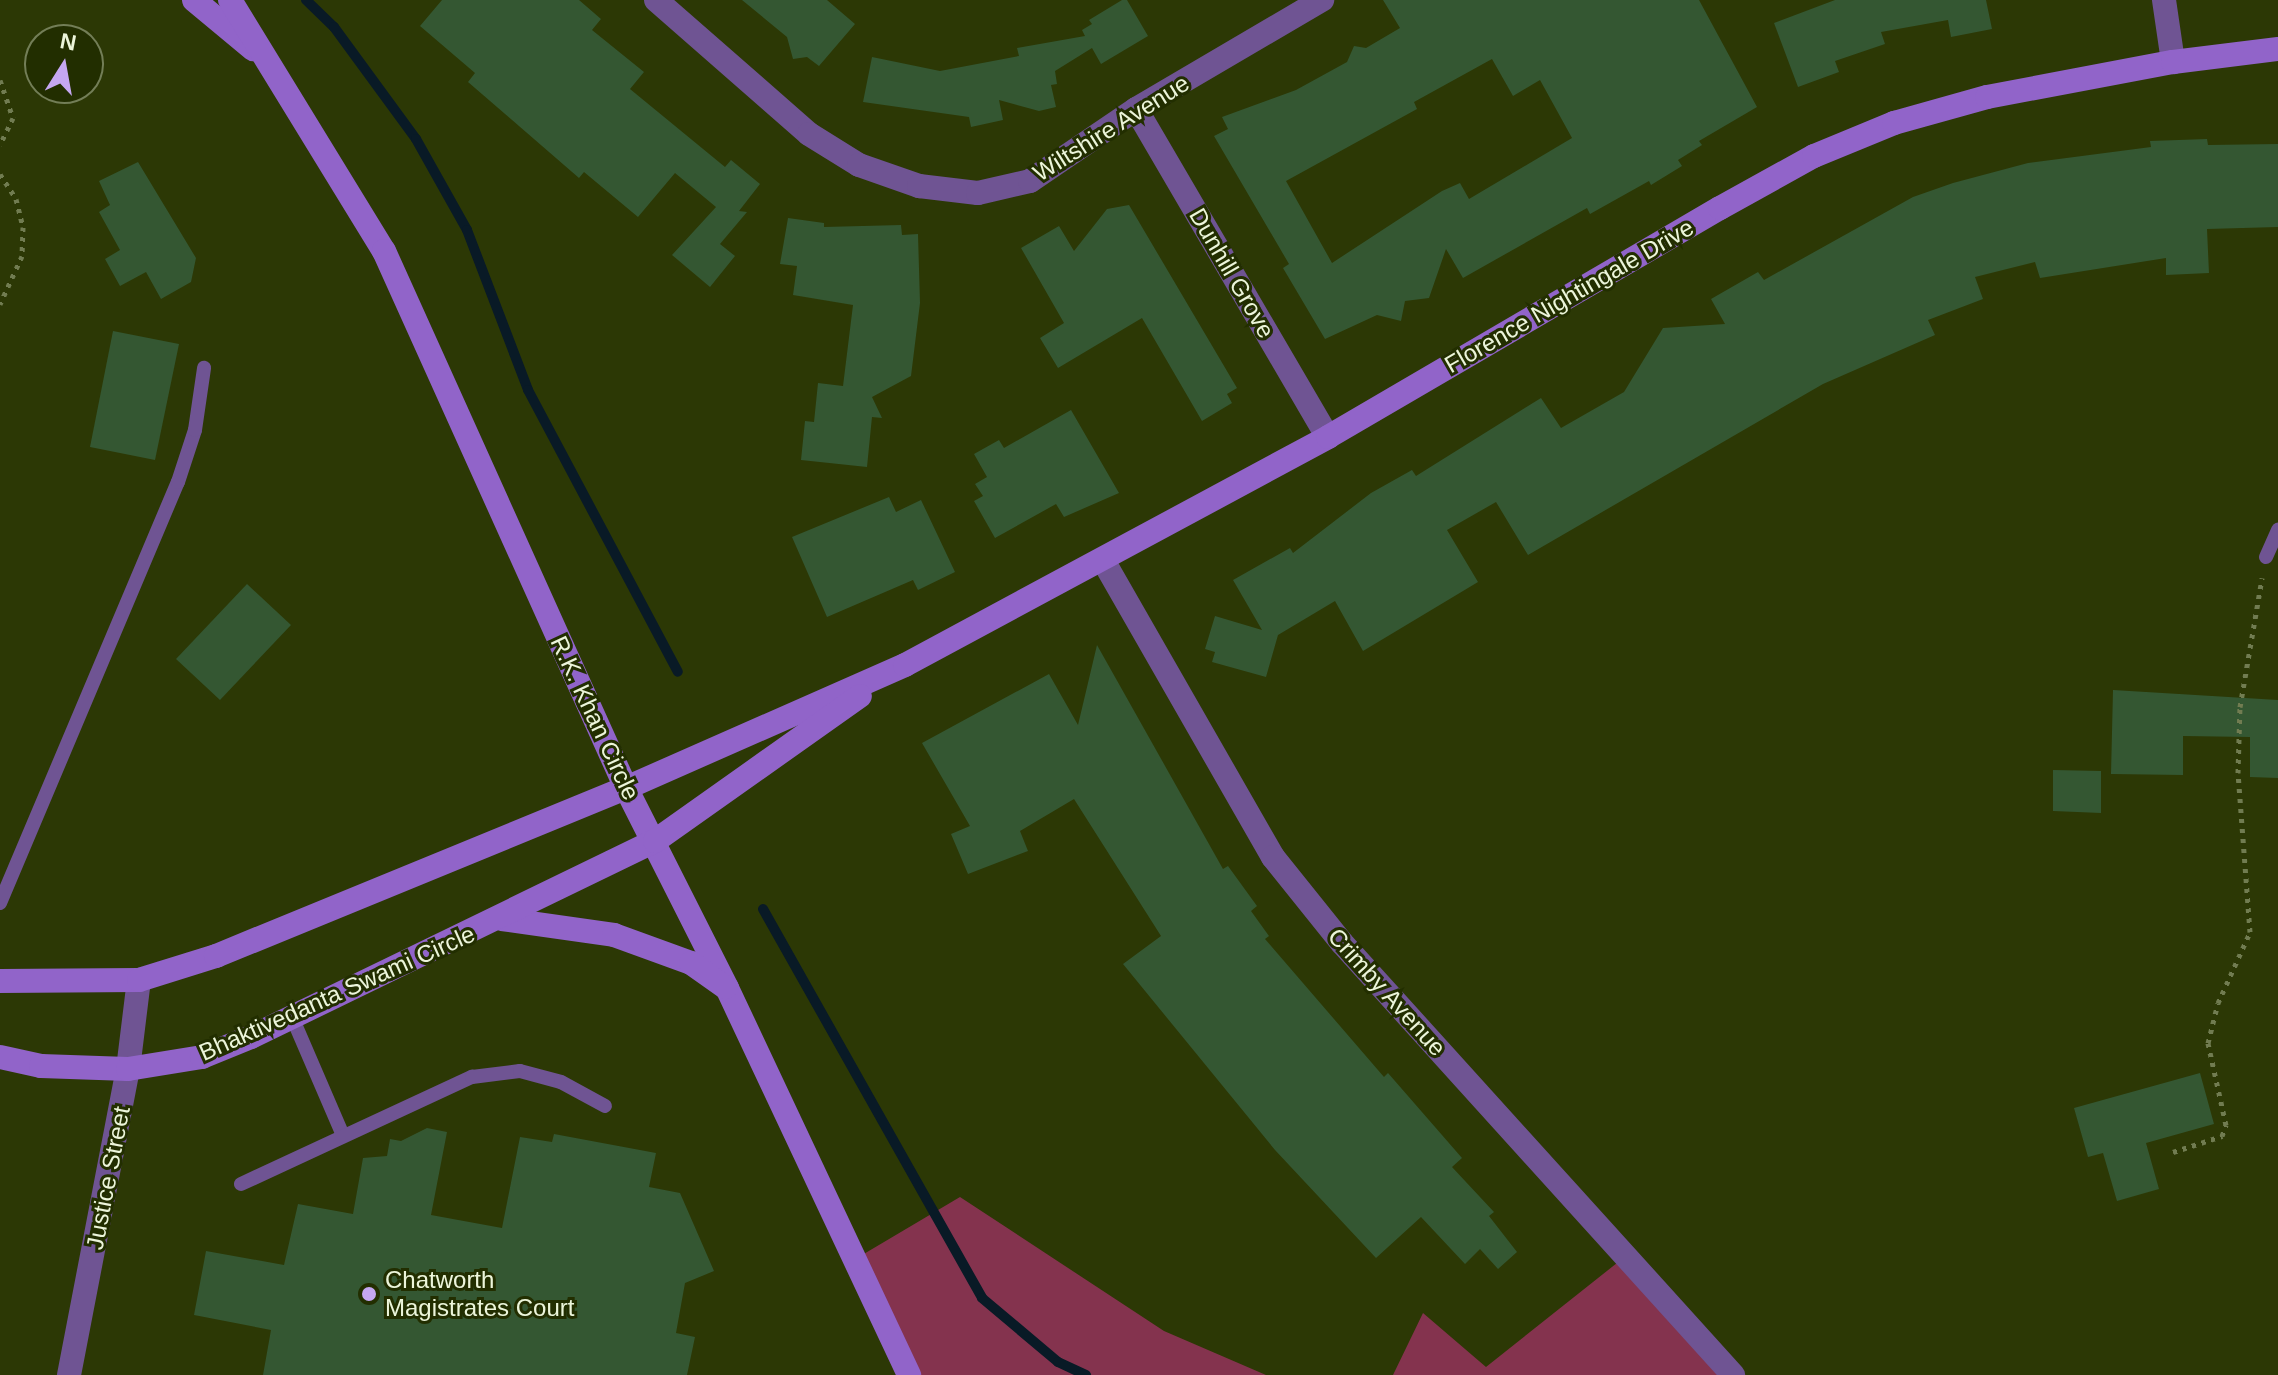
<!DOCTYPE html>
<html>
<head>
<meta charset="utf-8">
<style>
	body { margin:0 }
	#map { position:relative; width:2278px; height:1375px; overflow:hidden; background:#2c3805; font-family:Helvetica,sans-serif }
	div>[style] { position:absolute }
	.green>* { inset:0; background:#84334e }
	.stream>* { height:10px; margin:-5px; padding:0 5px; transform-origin:5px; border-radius:5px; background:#091a26 }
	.building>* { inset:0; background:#345732 }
	.path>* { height:5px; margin-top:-2.5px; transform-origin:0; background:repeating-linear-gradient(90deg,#717c51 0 4px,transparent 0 10px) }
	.lane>* { height:14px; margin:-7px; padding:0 7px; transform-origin:7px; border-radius:7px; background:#6f5493 }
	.street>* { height:24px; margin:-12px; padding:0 12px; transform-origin:12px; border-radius:12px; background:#6f5493 }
	.secondary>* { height:24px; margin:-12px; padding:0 12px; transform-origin:12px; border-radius:12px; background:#9164c9 }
	.dots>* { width:22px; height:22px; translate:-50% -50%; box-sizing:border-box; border:4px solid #222e00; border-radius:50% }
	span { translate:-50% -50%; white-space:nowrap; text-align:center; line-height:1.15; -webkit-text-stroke:6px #222e00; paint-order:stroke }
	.street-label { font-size:24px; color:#ecf5da }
	.poi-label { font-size:24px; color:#ecf5da }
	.left { translate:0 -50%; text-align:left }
	.north { position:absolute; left:24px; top:24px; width:80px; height:80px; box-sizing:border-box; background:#222e00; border:2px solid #737e57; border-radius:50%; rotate:11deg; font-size:22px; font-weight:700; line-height:32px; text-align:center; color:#ecf5da }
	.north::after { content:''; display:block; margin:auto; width:28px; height:36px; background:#c5a7f1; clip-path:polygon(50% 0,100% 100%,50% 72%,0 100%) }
</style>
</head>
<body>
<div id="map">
	<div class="green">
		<i style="clip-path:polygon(960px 1197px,1164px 1331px,1266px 1375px,913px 1375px,857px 1258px)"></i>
		<i style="clip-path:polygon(1622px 1259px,1727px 1375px,1393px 1375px,1423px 1313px,1486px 1367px)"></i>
	</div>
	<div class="stream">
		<i style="left:306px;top:0;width:39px;rotate:44deg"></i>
		<i style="left:334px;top:27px;width:139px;rotate:53.8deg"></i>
		<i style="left:416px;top:139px;width:104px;rotate:60.7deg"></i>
		<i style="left:467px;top:230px;width:171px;rotate:69.1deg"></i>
		<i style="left:528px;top:390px;width:319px;rotate:62deg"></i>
		<i style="left:763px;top:909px;width:446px;rotate:60.6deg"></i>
		<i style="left:982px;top:1298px;width:99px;rotate:40.1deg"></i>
		<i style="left:1058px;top:1362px;width:31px;rotate:25deg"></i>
	</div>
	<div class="building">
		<i style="clip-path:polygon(442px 0,579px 0,601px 19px,592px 30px,644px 72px,630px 89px,725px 167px,731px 160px,760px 184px,739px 211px,747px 212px,720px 244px,735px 256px,710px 287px,672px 255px,716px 207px,675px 173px,638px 217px,584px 172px,579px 178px,468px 82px,475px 73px,420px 26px)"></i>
		<i style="clip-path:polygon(742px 0,827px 0,855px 24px,819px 66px,807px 57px,793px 59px,787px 37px)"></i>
		<i style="clip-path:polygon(1122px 0,1127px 0,1148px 36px,1101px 64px,1092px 48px,1055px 71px,1057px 84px,1051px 85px,1056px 107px,1039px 111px,999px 100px,1003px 120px,971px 127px,969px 117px,863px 102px,872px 57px,940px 71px,1019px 56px,1017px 48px,1085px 36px,1082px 30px,1092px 24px,1089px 20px)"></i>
		<i style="clip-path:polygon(evenodd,1383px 0,1699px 0,1757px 107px,1699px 141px,1702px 145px,1678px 160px,1682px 166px,1651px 185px,1649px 181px,1590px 214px,1587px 208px,1463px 278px,1446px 249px,1429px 298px,1405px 301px,1401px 321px,1377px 315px,1325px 339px,1283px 268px,1289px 264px,1214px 136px,1228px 129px,1222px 117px,1296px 90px,1347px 62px,1354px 46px,1366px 48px,1400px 28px,1383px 0,1492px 59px,1513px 96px,1540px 80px,1572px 138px,1469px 199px,1460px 183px,1442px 191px,1332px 263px,1286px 181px,1417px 109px,1414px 102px,1492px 59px)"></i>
		<i style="clip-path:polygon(1835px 0,1986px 0,1992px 29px,1951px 37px,1948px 20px,1881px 32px,1885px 44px,1835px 61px,1839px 72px,1798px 87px,1774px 23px)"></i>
		<i style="clip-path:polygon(2207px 139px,2208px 145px,2278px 144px,2278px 227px,2207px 229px,2209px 273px,2166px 275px,2166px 258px,2040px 278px,2035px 262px,1975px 277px,1983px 299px,1928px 320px,1935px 335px,1823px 384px,1528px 555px,1496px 502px,1447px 530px,1478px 582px,1363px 651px,1335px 601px,1278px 635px,1266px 677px,1212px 662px,1215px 652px,1205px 649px,1215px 616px,1262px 630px,1233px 580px,1290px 548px,1293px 553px,1371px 493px,1412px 470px,1416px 476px,1541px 398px,1561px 428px,1624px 392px,1663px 328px,1725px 324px,1711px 299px,1758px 272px,1764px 280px,1913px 197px,1953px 183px,2028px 163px,2151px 147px,2150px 141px)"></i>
		<i style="clip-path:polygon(138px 162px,196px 258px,191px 282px,161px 299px,146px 272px,120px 286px,105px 259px,120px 250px,99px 212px,110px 205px,99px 181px)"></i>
		<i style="clip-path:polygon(1129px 205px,1237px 388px,1227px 394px,1232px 403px,1202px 421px,1142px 318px,1058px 368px,1040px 338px,1064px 323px,1021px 248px,1059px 226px,1074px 251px,1107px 209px)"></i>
		<i style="clip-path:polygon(788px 218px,824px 223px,824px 227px,901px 225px,902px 235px,918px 234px,920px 303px,911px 376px,872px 397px,882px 418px,872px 417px,867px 467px,801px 460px,805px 421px,814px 422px,818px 383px,843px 386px,853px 305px,793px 295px,797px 266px,780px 264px)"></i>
		<i style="clip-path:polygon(113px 331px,179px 344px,155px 460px,90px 447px)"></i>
		<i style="clip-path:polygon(1071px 410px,1119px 493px,1064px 517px,1056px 504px,995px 538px,974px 501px,983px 496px,975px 484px,987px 477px,974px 454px,999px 440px,1004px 448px)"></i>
		<i style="clip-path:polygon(889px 497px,896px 512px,921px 500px,955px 572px,918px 590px,913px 580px,827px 617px,792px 537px)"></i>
		<i style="clip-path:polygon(247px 584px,291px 625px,220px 700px,176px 659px)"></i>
		<i style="clip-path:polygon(1097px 645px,1223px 869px,1228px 866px,1257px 906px,1251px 911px,1269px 936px,1265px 939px,1384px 1077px,1388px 1073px,1462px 1158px,1452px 1167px,1494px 1212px,1489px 1216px,1517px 1252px,1498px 1269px,1480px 1249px,1465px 1264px,1421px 1217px,1376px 1258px,1275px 1150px,1123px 964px,1161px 936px,1074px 799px,1020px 831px,1028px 851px,968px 874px,951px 834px,970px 826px,922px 743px,1049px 674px,1078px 725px)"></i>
		<i style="clip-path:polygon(2113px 690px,2278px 700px,2278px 778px,2250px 777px,2250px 737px,2183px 736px,2183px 775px,2111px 774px)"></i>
		<i style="clip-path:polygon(2053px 770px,2101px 771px,2101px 813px,2053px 811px)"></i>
		<i style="clip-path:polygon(2200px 1073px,2214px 1124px,2146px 1143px,2159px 1189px,2117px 1201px,2103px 1153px,2088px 1157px,2074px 1108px)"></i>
		<i style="clip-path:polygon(427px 1128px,447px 1132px,431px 1215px,502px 1228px,520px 1137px,552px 1142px,554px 1134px,656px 1153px,649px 1187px,680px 1193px,714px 1271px,685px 1283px,676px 1333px,695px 1337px,687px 1375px,263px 1375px,271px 1330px,194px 1315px,206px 1251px,284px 1265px,298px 1204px,353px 1214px,363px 1158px,387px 1156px,390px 1139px,401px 1141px)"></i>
	</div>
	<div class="path">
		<i style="left:0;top:80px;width:40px;rotate:71.1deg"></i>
		<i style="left:13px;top:118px;width:30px;rotate:116deg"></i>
		<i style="left:0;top:174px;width:30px;rotate:57deg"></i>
		<i style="left:16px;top:199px;width:29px;rotate:76deg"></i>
		<i style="left:23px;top:227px;width:29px;rotate:92deg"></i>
		<i style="left:22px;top:256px;width:53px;rotate:114.6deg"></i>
		<i style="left:2173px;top:1152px;width:52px;rotate:-18.1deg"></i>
		<i style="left:2222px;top:1136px;width:12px;rotate:-70deg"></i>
		<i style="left:2226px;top:1125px;width:84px;rotate:-102.4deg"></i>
		<i style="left:2208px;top:1043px;width:41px;rotate:-76deg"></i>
		<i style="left:2218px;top:1003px;width:78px;rotate:-65.7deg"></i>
		<i style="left:2250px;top:932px;width:159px;rotate:-94.3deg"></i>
		<i style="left:2238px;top:773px;width:66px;rotate:-88.3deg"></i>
		<i style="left:2240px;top:707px;width:131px;rotate:-80.3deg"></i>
	</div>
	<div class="lane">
		<i style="left:2266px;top:557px;width:30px;rotate:-66deg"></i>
		<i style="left:0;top:903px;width:457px;rotate:-67.1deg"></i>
		<i style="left:178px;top:482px;width:55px;rotate:-71.9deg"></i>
		<i style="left:195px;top:430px;width:63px;rotate:-81.7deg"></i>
		<i style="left:292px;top:1017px;width:126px;rotate:66.7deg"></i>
		<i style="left:241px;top:1184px;width:255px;rotate:-24.9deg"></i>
		<i style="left:472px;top:1077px;width:48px;rotate:-7.1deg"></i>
		<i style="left:520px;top:1071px;width:42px;rotate:15deg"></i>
		<i style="left:561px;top:1082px;width:50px;rotate:28.6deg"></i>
	</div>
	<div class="street">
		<i style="left:656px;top:0;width:203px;rotate:41.2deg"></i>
		<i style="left:809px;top:134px;width:59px;rotate:31.8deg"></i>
		<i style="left:859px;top:165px;width:64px;rotate:19.3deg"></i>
		<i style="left:919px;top:186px;width:59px;rotate:6.8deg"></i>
		<i style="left:978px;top:193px;width:53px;rotate:-13deg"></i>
		<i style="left:1030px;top:181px;width:128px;rotate:-34.2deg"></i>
		<i style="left:1136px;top:109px;width:216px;rotate:-30.4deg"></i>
		<i style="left:2164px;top:0;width:63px;rotate:81.7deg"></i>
		<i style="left:1136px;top:109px;width:380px;rotate:59.7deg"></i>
		<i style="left:1104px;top:562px;width:340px;rotate:60.2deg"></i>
		<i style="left:1273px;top:857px;width:110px;rotate:51.3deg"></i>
		<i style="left:1342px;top:943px;width:583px;rotate:47.85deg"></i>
		<i style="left:69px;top:1375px;width:312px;rotate:-79.1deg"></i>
		<i style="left:128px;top:1069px;width:90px;rotate:-83deg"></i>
	</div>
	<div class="secondary">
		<i style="left:194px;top:0;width:77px;rotate:39.7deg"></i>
		<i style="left:230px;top:0;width:294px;rotate:58.5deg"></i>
		<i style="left:384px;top:251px;width:589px;rotate:65.74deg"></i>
		<i style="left:626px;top:788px;width:224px;rotate:63.2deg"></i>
		<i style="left:727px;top:988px;width:428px;rotate:64.8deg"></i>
		<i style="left:502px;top:919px;width:113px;rotate:8.1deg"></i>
		<i style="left:614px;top:935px;width:82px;rotate:20deg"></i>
		<i style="left:691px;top:963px;width:42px;rotate:35.2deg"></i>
		<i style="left:0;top:981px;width:139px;rotate:-0.4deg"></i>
		<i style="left:139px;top:980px;width:81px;rotate:-17.3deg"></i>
		<i style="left:216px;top:956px;width:443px;rotate:-22.3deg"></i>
		<i style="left:626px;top:788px;width:305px;rotate:-23.8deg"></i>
		<i style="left:905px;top:665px;width:481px;rotate:-28.3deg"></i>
		<i style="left:1328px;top:437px;width:454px;rotate:-30.3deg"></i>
		<i style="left:1720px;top:208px;width:107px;rotate:-29deg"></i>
		<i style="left:1814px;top:156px;width:87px;rotate:-22.4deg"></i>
		<i style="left:1894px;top:123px;width:97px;rotate:-15.6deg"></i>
		<i style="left:1987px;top:97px;width:189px;rotate:-10.7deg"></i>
		<i style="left:2173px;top:62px;width:106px;rotate:-7.1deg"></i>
		<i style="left:0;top:1057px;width:42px;rotate:12.4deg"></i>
		<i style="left:41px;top:1066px;width:87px;rotate:2deg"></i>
		<i style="left:128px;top:1069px;width:75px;rotate:-9.2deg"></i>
		<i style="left:202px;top:1057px;width:53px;rotate:-22.2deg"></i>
		<i style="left:251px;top:1037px;width:449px;rotate:-25.9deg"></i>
		<i style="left:655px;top:841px;width:251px;rotate:-35.3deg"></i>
	</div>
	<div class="dots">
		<i style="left:369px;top:1294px;background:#c5a7f1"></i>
	</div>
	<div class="street-label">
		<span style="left:1111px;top:128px;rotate:-32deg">Wiltshire Avenue</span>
		<span style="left:1232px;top:273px;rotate:60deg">Dunhill Grove</span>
		<span style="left:1569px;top:296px;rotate:-30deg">Florence Nightingale Drive</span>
		<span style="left:595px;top:718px;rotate:65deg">R.K. Khan Circle</span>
		<span style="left:1387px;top:992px;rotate:48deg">Crimby Avenue</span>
		<span style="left:337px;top:993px;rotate:-24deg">Bhaktivedanta Swami Circle</span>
		<span style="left:108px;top:1178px;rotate:-79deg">Justice Street</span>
	</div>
	<div class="poi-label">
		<span class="left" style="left:385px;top:1294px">Chatworth<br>Magistrates Court</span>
	</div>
	<div class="north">N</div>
</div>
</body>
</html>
